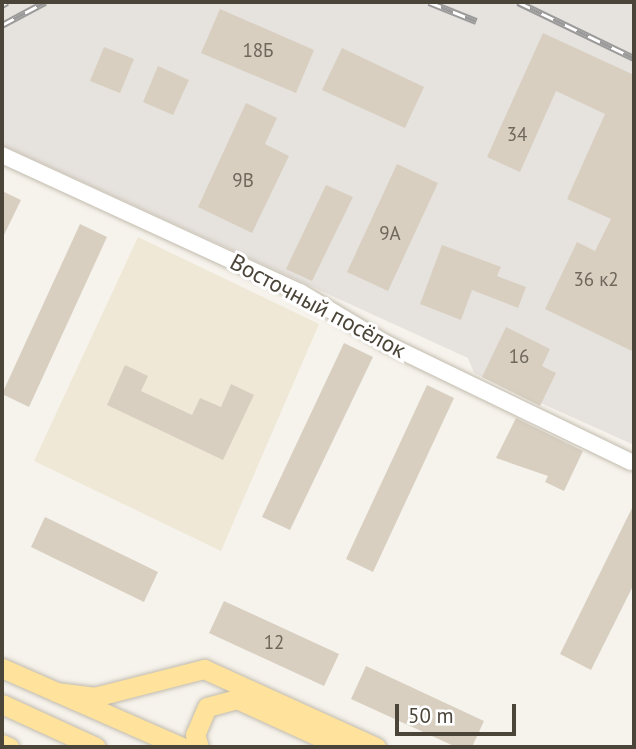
<!DOCTYPE html>
<html>
<head>
<meta charset="utf-8">
<style>
	body { margin:0 }
	#map { position:relative; width:636px; height:749px; overflow:hidden; background:#f6f3ec; font-family:"PT Sans",sans-serif }
	div>[style] { position:absolute }
	.industrial>* { inset:0; background:#e6e2dd }
	.education>* { inset:0; background:#efe8d6 }
	.building>* { inset:0; background:#d8cfc1 }
	.roads { filter:drop-shadow(0 0 2px #c2bbae) drop-shadow(0 0 2px #c2bbae) }
	.minor>* { height:16px; margin:-8px; padding:0 8px; transform-origin:8px; border-radius:8px; background:#fff }
	.major>* { height:19px; margin:-9.5px; padding:0 9.5px; transform-origin:9.5px; border-radius:9.5px; background:#ffe39c }
	.rail>* { height:7px; margin-top:-3.5px; transform-origin:0; background:repeating-linear-gradient(90deg,#fff 0 13px,#9a9a9a 0 26px); box-sizing:border-box; border-block:2px solid #9a9a9a }
	span { translate:-50% -50%; white-space:nowrap; text-align:center; line-height:1.15; -webkit-text-stroke:6px #fff; paint-order:stroke }
	.number-label { font-size:19px; color:#6e675b }
	.number-label span { -webkit-text-stroke-width:0 }
	.street-label { font-size:23px; color:#4b4439 }
	.frame { position:absolute; inset:0; border:4px solid #4b4439; pointer-events:none }
	.scale { position:absolute; left:395px; top:704px; width:121px; height:32px; box-sizing:border-box; border:4px solid #4b4439; border-top:0; padding-left:9px; font-size:21px; line-height:24px; white-space:nowrap; color:#4b4439; -webkit-text-stroke:5px #fff; paint-order:stroke }
</style>
</head>
<body>
<div id="map">
	<div class="industrial">
		<i style="clip-path:polygon(2px 2px,634px 2px,634px 445px,474px 373px,468px 358px,2px 145px)"></i>
	</div>
	<div class="education">
		<i style="clip-path:polygon(138px 237px,319px 324px,221px 551px,34px 461px)"></i>
	</div>
	<div class="building">
		<i style="clip-path:polygon(220px 9px,314px 50px,296px 93px,201px 53px)"></i>
		<i style="clip-path:polygon(543px 33px,634px 75px,634px 352px,545px 309px,577px 242px,595px 251px,611px 219px,567px 199px,605px 114px,556px 91px,520px 172px,487px 157px)"></i>
		<i style="clip-path:polygon(104px 47px,134px 59px,120px 93px,90px 81px)"></i>
		<i style="clip-path:polygon(342px 48px,424px 87px,405px 128px,322px 90px)"></i>
		<i style="clip-path:polygon(158px 66px,189px 80px,173px 115px,143px 102px)"></i>
		<i style="clip-path:polygon(246px 103px,277px 118px,265px 144px,289px 156px,252px 233px,198px 207px)"></i>
		<i style="clip-path:polygon(397px 164px,438px 183px,388px 291px,347px 272px)"></i>
		<i style="clip-path:polygon(326px 185px,353px 197px,312px 281px,286px 269px)"></i>
		<i style="clip-path:polygon(2px 191px,21px 200px,2px 239px)"></i>
		<i style="clip-path:polygon(80px 224px,107px 237px,29px 407px,2px 394px)"></i>
		<i style="clip-path:polygon(442px 245px,501px 267px,497px 276px,526px 287px,518px 308px,472px 290px,461px 320px,420px 304px)"></i>
		<i style="clip-path:polygon(506px 327px,550px 349px,542px 366px,556px 373px,540px 406px,482px 377px)"></i>
		<i style="clip-path:polygon(344px 343px,373px 357px,290px 530px,262px 517px)"></i>
		<i style="clip-path:polygon(125px 365px,148px 376px,141px 391px,192px 415px,200px 398px,221px 407px,231px 384px,254px 395px,223px 460px,107px 405px)"></i>
		<i style="clip-path:polygon(427px 385px,454px 398px,373px 572px,346px 559px)"></i>
		<i style="clip-path:polygon(516px 418px,583px 451px,564px 491px,545px 482px,548px 476px,496px 458px)"></i>
		<i style="clip-path:polygon(634px 504px,634px 584px,591px 670px,560px 654px)"></i>
		<i style="clip-path:polygon(45px 517px,158px 572px,144px 602px,31px 547px)"></i>
		<i style="clip-path:polygon(224px 601px,339px 654px,324px 686px,209px 633px)"></i>
		<i style="clip-path:polygon(366px 666px,484px 721px,472px 747px,456px 747px,351px 699px)"></i>
	</div>
	<div class="roads">
		<div class="minor">
			<i style="left:2px;top:155px;width:328px;rotate:24.7deg"></i>
			<i style="left:300px;top:292px;width:101px;rotate:30.9deg"></i>
			<i style="left:387px;top:344px;width:271px;rotate:25.8deg"></i>
		</div>
		<div class="major">
			<i style="left:2px;top:668px;width:197px;rotate:23.7deg"></i>
			<i style="left:56px;top:692px;width:38px;rotate:7deg"></i>
			<i style="left:94px;top:697px;width:114px;rotate:-14.3deg"></i>
			<i style="left:204px;top:669px;width:189px;rotate:24.4deg"></i>
			<i style="left:2px;top:704px;width:103px;rotate:24.6deg"></i>
			<i style="left:2px;top:744px;width:8px;rotate:23deg"></i>
			<i style="left:199px;top:747px;width:13px;rotate:-108deg"></i>
			<i style="left:195px;top:735px;width:30px;rotate:-67deg"></i>
			<i style="left:207px;top:707px;width:31px;rotate:-15deg"></i>
			<i style="left:237px;top:699px;width:115px;rotate:24.6deg"></i>
		</div>
	</div>
	<div class="rail">
		<i style="left:429px;top:2px;width:51px;rotate:22deg"></i>
		<i style="left:518px;top:2px;width:129px;rotate:25.8deg"></i>
		<i style="left:2px;top:5px;width:6px;rotate:-31deg"></i>
		<i style="left:2px;top:25px;width:49px;rotate:-28.1deg"></i>
	</div>
	<div class="number-label">
		<span style="left:258px;top:51px">18Б</span>
		<span style="left:517px;top:135px">34</span>
		<span style="left:243px;top:181px">9В</span>
		<span style="left:390px;top:234px">9А</span>
		<span style="left:596px;top:280px">36 к2</span>
		<span style="left:519px;top:357px">16</span>
		<span style="left:274px;top:643px">12</span>
	</div>
	<div class="street-label">
		<span style="left:318px;top:306px;rotate:28deg">Восточный посёлок</span>
	</div>
	<div class="frame"></div>
	<div class="scale">50 m</div>
</div>
</body>
</html>
